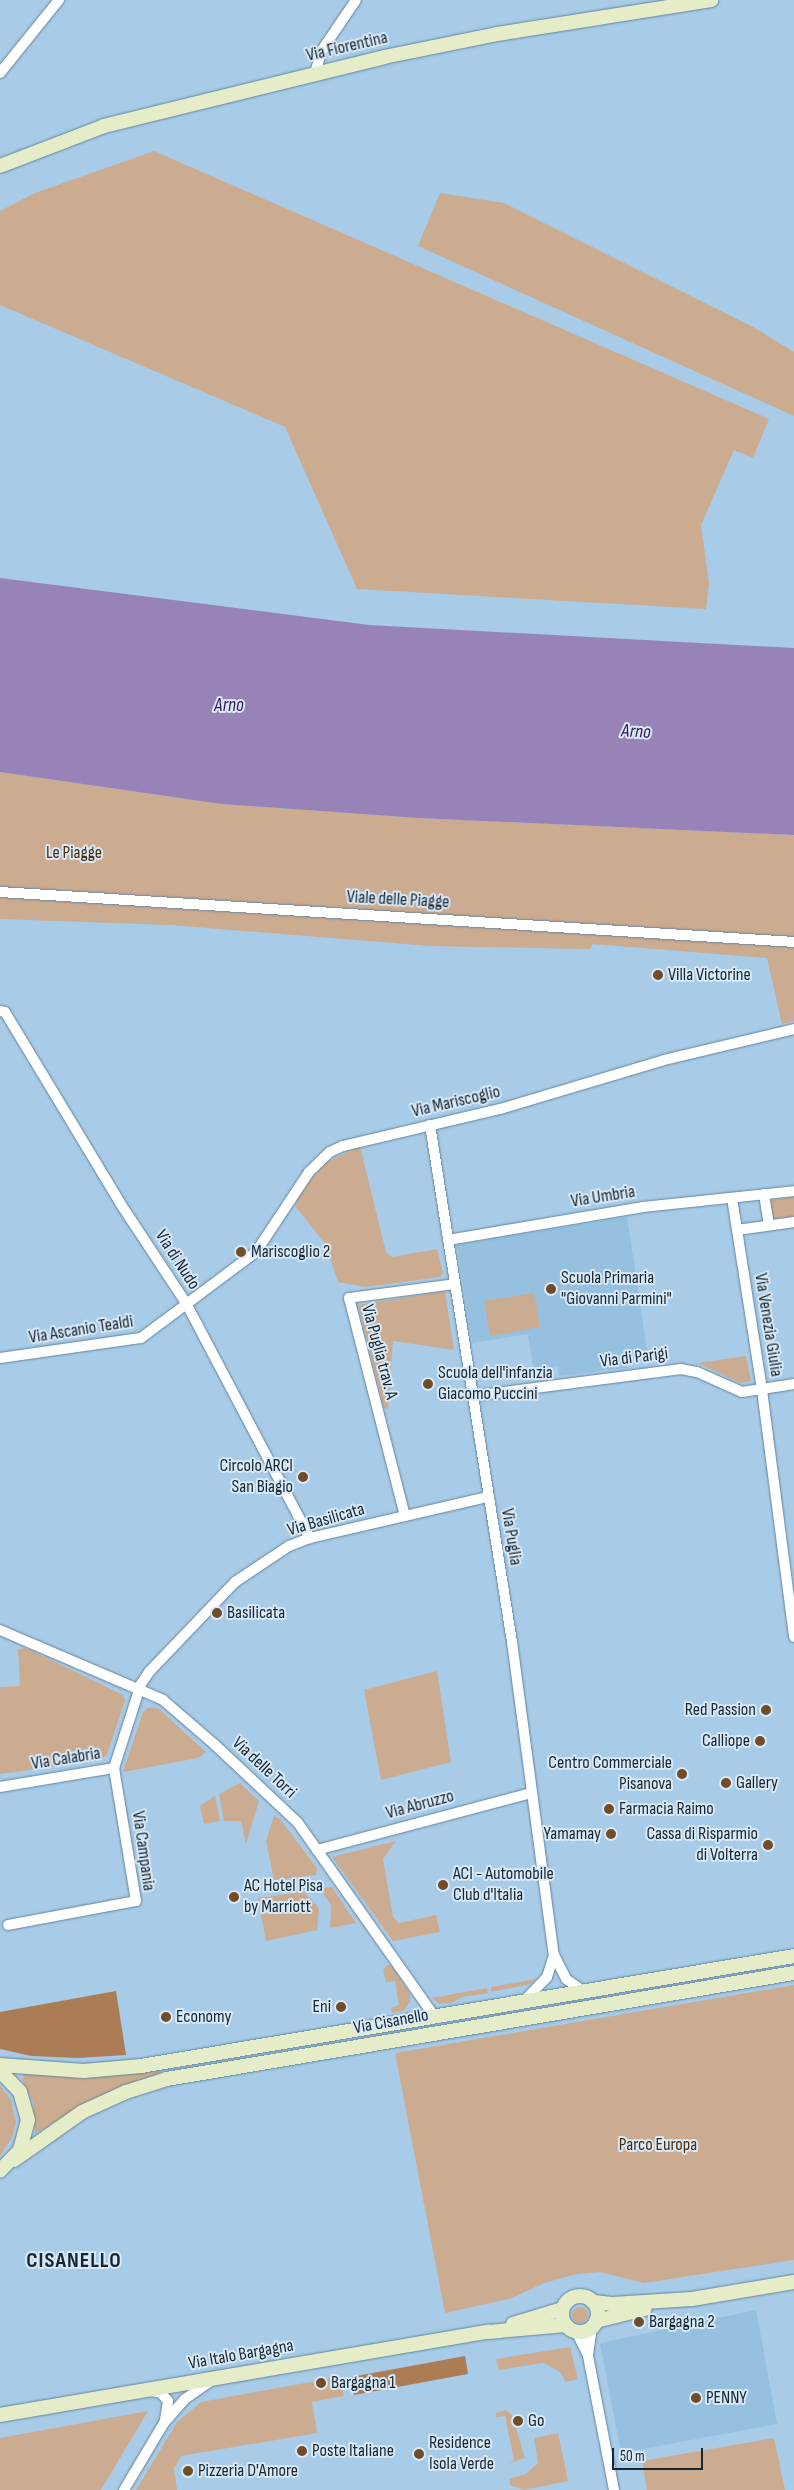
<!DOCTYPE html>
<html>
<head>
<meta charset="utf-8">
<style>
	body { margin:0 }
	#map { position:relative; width:794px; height:2490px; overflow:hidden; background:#a8cbe7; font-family:"Sofia Sans Condensed",sans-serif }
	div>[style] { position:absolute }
	.built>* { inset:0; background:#96c0e0 }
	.green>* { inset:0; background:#ccac90 }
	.round { border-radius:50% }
	.forest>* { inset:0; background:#ac7d54 }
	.water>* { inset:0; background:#9883b9 }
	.roads { filter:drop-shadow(0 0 1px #63849e) drop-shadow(0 0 1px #63849e) }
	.street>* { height:10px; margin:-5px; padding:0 5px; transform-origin:5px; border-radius:5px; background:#fff }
	.secondary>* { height:14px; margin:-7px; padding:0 7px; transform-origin:7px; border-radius:7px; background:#e4edc7 }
	.secondary>.ring { margin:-7px; padding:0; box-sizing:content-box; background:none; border:14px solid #e4edc7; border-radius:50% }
	.dots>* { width:14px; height:14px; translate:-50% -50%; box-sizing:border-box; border:2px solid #d8e9f8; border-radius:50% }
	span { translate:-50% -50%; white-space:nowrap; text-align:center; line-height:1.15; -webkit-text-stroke:4px #d8e9f8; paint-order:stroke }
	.street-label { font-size:18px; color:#182630 }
	.park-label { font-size:18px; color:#4c2c09 }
	.poi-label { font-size:18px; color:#182630 }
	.left { translate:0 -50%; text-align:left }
	.right { translate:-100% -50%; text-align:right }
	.water-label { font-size:19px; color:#341455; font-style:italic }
	.district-label { font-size:22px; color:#182630; font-weight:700; letter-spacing:1px }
	.scale { position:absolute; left:612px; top:2448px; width:91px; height:22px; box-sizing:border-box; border:2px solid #182630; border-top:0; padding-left:6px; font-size:15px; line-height:18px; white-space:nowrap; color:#182630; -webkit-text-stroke:4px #d8e9f8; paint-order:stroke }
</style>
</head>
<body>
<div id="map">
	<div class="built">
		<i style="clip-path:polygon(627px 1217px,649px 1364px,645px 1364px,643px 1355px,626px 1358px,627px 1368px,559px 1376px,558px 1367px,534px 1371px,528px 1334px,472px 1343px,457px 1245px)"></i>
		<i style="clip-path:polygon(756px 2310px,777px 2424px,621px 2453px,600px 2343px)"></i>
	</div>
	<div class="green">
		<i style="clip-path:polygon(154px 151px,769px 419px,753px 458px,734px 450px,701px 525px,709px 584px,706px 609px,357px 589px,285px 427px,0 305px,0 211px,35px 193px)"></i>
		<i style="clip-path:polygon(440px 193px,504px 203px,753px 327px,794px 352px,794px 416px,418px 246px)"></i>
		<i style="clip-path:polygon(0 772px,221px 804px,418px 818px,794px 835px,794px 1021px,782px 1024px,767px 958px,592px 944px,591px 949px,430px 946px,171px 925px,0 919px)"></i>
		<i style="clip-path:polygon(360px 1146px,386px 1252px,392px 1257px,437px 1249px,443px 1272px,441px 1277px,365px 1287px,338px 1282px,326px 1245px,295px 1206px,301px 1192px,325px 1163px)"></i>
		<i style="clip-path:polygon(794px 1197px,794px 1216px,773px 1219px,770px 1200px)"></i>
		<i style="clip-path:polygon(445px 1291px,454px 1350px,393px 1341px,388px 1409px,384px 1408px,358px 1305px)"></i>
		<i style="clip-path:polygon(534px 1293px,540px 1327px,490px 1336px,484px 1301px)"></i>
		<i style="clip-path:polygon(746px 1356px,751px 1381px,740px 1383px,698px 1363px)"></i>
		<i style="clip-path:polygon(26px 1648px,123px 1695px,125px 1700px,107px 1755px,100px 1760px,0 1774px,0 1687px,20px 1686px,18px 1649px)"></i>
		<i style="clip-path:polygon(437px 1671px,451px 1762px,381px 1780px,364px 1690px)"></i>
		<i style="clip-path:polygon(149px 1707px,159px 1709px,206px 1752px,198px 1758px,123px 1772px,143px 1712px)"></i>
		<i style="clip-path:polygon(240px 1783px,259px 1801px,246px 1844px,241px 1821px,224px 1821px,219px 1794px)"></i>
		<i style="clip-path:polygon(215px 1796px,220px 1821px,204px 1824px,200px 1806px)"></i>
		<i style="clip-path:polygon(274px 1816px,280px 1819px,317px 1868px,316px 1875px,274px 1880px,266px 1841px)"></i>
		<i style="clip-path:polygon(396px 1841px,383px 1859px,393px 1917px,399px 1923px,436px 1915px,440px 1932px,393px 1941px,332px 1857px)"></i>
		<i style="clip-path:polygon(332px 1887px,356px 1923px,330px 1928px,331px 1905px,320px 1889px)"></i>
		<i style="clip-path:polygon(304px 1892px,319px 1908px,317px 1930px,266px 1941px,258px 1898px)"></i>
		<i style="clip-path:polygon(387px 1965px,391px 1965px,410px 1994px,410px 2002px,403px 2011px,392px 2013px,391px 2008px,399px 2005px,395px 1981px,386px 1982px,383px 1970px)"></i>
		<i style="clip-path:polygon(536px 1979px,530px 1984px,491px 1992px,491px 1987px)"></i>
		<i style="clip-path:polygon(794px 1985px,794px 2260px,644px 2283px,600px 2272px,577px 2274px,544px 2283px,512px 2298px,445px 2313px,395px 2053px)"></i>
		<i style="clip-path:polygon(487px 1988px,488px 1993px,462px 1997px,451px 2003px,439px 2004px,432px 1998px)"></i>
		<i style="clip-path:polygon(160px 2070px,160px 2075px,69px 2113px,35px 2134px,33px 2102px,22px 2079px,26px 2072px,92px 2077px)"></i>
		<i style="clip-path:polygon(0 2085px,11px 2100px,16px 2123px,12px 2138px,0 2156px)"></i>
		<i class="round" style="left:572px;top:2307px;width:16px;height:16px"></i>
		<i style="clip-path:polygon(570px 2347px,578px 2379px,566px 2382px,560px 2372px,544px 2363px,499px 2370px,496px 2359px)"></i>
		<i style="clip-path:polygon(333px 2378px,341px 2384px,344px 2396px,312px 2402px,317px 2433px,181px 2456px,174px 2469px,177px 2490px,136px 2490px,177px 2422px,201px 2402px)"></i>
		<i style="clip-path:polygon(506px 2410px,512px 2415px,525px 2458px,506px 2464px,514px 2460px,505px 2416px,496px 2417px,496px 2413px)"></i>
		<i style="clip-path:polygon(148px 2411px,101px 2490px,0 2490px,0 2438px)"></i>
		<i style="clip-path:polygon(558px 2433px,568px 2481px,524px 2490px,510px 2485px,509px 2479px,526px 2474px,538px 2463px,534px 2438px)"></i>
		<i style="clip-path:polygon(774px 2438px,785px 2490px,647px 2490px,642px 2461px)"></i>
	</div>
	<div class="forest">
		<i style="clip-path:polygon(116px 1991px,126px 2055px,78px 2058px,31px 2056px,0 2049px,0 2012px)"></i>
		<i style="clip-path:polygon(465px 2356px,468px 2374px,354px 2395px,351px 2377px)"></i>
	</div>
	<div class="water">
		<i style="clip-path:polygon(0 578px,369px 625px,794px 648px,794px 835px,418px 818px,221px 804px,0 772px)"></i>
	</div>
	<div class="roads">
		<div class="street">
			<i style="left:0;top:73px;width:94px;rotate:-51.1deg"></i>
			<i style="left:315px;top:73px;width:24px;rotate:-73deg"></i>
			<i style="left:322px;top:50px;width:60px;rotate:-55.8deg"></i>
			<i style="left:0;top:892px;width:796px;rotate:3.6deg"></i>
			<i style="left:0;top:1011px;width:5px;rotate:11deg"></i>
			<i style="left:5px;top:1012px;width:223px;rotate:58.9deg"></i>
			<i style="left:120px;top:1203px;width:120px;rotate:56.6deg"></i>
			<i style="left:186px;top:1303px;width:266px;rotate:62.2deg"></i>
			<i style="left:430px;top:1125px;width:523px;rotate:80.99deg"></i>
			<i style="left:512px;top:1642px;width:316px;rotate:82.4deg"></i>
			<i style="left:764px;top:1194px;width:31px;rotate:81deg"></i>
			<i style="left:732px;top:1198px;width:194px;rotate:81.1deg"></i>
			<i style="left:762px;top:1390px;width:249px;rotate:82.6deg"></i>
			<i style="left:737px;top:1230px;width:58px;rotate:-8deg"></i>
			<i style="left:448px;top:1240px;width:198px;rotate:-9.6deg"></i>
			<i style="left:643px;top:1207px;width:152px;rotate:-6deg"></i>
			<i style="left:0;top:1358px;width:142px;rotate:-8.1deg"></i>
			<i style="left:141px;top:1338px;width:144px;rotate:-36.8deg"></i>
			<i style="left:256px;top:1252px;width:96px;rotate:-56.5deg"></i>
			<i style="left:309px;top:1172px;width:29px;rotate:-44deg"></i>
			<i style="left:330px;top:1152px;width:14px;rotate:-25deg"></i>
			<i style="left:343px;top:1146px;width:161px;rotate:-13.3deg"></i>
			<i style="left:500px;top:1109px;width:171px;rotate:-16.6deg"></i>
			<i style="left:664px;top:1060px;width:134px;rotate:-13.4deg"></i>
			<i style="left:473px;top:1396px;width:210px;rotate:-7.4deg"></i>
			<i style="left:681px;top:1369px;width:16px;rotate:11deg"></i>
			<i style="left:697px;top:1372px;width:49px;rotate:24deg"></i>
			<i style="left:742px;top:1392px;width:53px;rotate:-8.7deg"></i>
			<i style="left:405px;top:1516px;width:225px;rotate:-104.4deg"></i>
			<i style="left:349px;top:1298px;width:107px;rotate:-7.5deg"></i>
			<i style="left:0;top:1630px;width:177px;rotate:23.2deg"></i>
			<i style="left:163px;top:1700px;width:67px;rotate:40.8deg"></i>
			<i style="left:214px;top:1744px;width:115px;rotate:43.2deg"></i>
			<i style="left:298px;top:1823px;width:236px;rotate:54.8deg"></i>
			<i style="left:0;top:1787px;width:116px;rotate:-9.5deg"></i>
			<i style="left:114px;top:1768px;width:88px;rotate:-72.2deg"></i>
			<i style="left:141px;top:1684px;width:14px;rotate:-56deg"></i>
			<i style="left:149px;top:1672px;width:124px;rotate:-46.3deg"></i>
			<i style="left:235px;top:1582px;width:65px;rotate:-33.7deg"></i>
			<i style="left:289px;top:1546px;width:22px;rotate:-21deg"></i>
			<i style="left:310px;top:1538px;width:183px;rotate:-13deg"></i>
			<i style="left:317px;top:1850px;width:221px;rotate:-14.9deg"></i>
			<i style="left:8px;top:1925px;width:130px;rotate:-10.6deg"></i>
			<i style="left:136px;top:1901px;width:135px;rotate:-99.4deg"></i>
			<i style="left:524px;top:2001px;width:33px;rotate:-46deg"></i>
			<i style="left:547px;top:1977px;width:23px;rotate:-72deg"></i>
			<i style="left:554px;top:1955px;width:27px;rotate:63deg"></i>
			<i style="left:566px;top:1979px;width:21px;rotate:35deg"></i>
			<i style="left:576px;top:2331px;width:28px;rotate:64deg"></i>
			<i style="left:588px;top:2356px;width:136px;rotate:79deg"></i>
			<i style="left:588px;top:2355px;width:29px;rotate:-82deg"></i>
			<i style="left:151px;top:2391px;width:10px;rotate:11deg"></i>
			<i style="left:161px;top:2393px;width:11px;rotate:49deg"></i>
			<i style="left:168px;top:2401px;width:19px;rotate:99deg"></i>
			<i style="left:124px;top:2490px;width:78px;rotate:-59.2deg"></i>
			<i style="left:164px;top:2423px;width:32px;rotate:-49deg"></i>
			<i style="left:185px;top:2399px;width:32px;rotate:-35deg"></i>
		</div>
		<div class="secondary">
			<i style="left:0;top:166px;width:111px;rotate:-21deg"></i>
			<i style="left:104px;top:126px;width:288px;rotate:-13.8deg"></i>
			<i style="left:384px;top:57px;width:115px;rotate:-11.5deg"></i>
			<i style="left:497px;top:34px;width:217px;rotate:-9deg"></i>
			<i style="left:0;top:2065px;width:84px;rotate:4.1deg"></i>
			<i style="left:84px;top:2071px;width:57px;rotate:-5deg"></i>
			<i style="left:141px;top:2066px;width:662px;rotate:-9.56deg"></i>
			<i style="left:0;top:2071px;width:29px;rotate:46deg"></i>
			<i style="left:20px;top:2092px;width:29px;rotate:74deg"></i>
			<i style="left:28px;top:2120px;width:31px;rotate:105deg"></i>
			<i style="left:20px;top:2150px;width:29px;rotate:134deg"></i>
			<i style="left:14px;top:2160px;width:83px;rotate:-35.2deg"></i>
			<i style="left:82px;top:2112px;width:48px;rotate:-24.4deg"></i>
			<i style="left:126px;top:2092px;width:43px;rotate:-17.6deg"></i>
			<i style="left:167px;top:2079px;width:636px;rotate:-9.6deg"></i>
			<i class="ring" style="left:562px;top:2296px;width:22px;height:22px"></i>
			<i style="left:593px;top:2302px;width:19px;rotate:6deg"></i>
			<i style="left:612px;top:2304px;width:80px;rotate:-3.6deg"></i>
			<i style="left:692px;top:2299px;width:103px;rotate:-9.5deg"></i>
			<i style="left:596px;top:2321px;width:50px;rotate:-13.8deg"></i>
			<i style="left:513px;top:2324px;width:51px;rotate:-17deg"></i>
			<i style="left:0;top:2415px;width:495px;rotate:-9.7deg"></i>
			<i style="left:488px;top:2332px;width:78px;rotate:-5.1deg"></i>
		</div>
	</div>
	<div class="dots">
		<i style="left:658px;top:975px;background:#724c29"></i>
		<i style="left:241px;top:1252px;background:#724c29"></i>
		<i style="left:551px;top:1289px;background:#724c29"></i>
		<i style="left:428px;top:1384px;background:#724c29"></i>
		<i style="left:303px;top:1477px;background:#724c29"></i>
		<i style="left:217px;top:1613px;background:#724c29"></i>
		<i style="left:766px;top:1710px;background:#724c29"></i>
		<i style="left:760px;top:1741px;background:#724c29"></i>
		<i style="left:682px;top:1774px;background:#724c29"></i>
		<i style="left:726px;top:1783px;background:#724c29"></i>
		<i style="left:609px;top:1809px;background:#724c29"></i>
		<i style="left:611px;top:1834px;background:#724c29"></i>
		<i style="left:768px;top:1845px;background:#724c29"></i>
		<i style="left:443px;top:1885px;background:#724c29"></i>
		<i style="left:234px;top:1897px;background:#724c29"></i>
		<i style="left:341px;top:2007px;background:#724c29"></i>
		<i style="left:166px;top:2017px;background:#724c29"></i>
		<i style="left:639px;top:2322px;background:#724c29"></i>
		<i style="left:321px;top:2383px;background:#724c29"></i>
		<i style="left:696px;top:2398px;background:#724c29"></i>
		<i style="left:518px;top:2421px;background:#724c29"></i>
		<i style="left:302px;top:2451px;background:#724c29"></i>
		<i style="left:419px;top:2454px;background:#724c29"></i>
		<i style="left:188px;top:2471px;background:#724c29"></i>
	</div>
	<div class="street-label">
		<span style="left:347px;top:47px;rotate:-13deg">Via Fiorentina</span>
		<span style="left:398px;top:900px;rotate:3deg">Viale delle Piagge</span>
		<span style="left:456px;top:1102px;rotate:-13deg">Via Mariscoglio</span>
		<span style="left:603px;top:1197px;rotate:-9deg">Via Umbria</span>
		<span style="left:177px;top:1260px;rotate:57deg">Via di Nudo</span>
		<span style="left:768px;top:1325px;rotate:81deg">Via Venezia Giulia</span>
		<span style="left:81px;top:1330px;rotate:-9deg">Via Ascanio Tealdi</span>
		<span style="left:379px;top:1352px;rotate:75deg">Via Puglia trav. A</span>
		<span style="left:634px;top:1358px;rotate:-7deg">Via di Parigi</span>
		<span style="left:326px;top:1520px;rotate:-16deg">Via Basilicata</span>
		<span style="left:511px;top:1537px;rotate:81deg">Via Puglia</span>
		<span style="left:66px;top:1759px;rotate:-9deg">Via Calabria</span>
		<span style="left:264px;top:1768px;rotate:43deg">Via delle Torri</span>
		<span style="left:420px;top:1805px;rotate:-15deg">Via Abruzzo</span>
		<span style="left:143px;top:1851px;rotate:82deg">Via Campania</span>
		<span style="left:391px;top:2022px;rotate:-10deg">Via Cisanello</span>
		<span style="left:241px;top:2355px;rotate:-10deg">Via Italo Bargagna</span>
	</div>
	<div class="park-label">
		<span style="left:74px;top:853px">Le Piagge</span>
		<span style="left:658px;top:2145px">Parco Europa</span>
	</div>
	<div class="poi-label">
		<span class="left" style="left:668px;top:975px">Villa Victorine</span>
		<span class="left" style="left:251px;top:1252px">Mariscoglio 2</span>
		<span class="left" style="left:561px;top:1289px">Scuola Primaria<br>"Giovanni Parmini"</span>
		<span class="left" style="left:438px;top:1384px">Scuola dell'infanzia<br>Giacomo Puccini</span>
		<span class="right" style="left:293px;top:1477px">Circolo ARCI<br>San Biagio</span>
		<span class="left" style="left:227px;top:1613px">Basilicata</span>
		<span class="right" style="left:756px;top:1710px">Red Passion</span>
		<span class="right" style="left:750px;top:1741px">Calliope</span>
		<span class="right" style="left:672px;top:1774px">Centro Commerciale<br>Pisanova</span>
		<span class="left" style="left:736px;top:1783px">Gallery</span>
		<span class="left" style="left:619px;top:1809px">Farmacia Raimo</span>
		<span class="right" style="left:601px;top:1834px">Yamamay</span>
		<span class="right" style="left:758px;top:1845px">Cassa di Risparmio<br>di Volterra</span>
		<span class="left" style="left:453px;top:1885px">ACI - Automobile<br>Club d'Italia</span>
		<span class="left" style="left:244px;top:1897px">AC Hotel Pisa<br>by Marriott</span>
		<span class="right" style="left:331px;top:2007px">Eni</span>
		<span class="left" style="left:176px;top:2017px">Economy</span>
		<span class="left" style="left:649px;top:2322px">Bargagna 2</span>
		<span class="left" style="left:331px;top:2383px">Bargagna 1</span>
		<span class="left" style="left:706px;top:2398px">PENNY</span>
		<span class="left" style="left:528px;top:2421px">Go</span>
		<span class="left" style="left:429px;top:2454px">Residence<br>Isola Verde</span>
		<span class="left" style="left:312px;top:2451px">Poste Italiane</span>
		<span class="left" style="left:198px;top:2471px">Pizzeria D'Amore</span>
	</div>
	<div class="water-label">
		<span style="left:229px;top:706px">Arno</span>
		<span style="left:636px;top:732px;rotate:3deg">Arno</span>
	</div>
	<div class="district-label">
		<span style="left:74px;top:2261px">CISANELLO</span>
	</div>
	<div class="scale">50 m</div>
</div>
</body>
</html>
